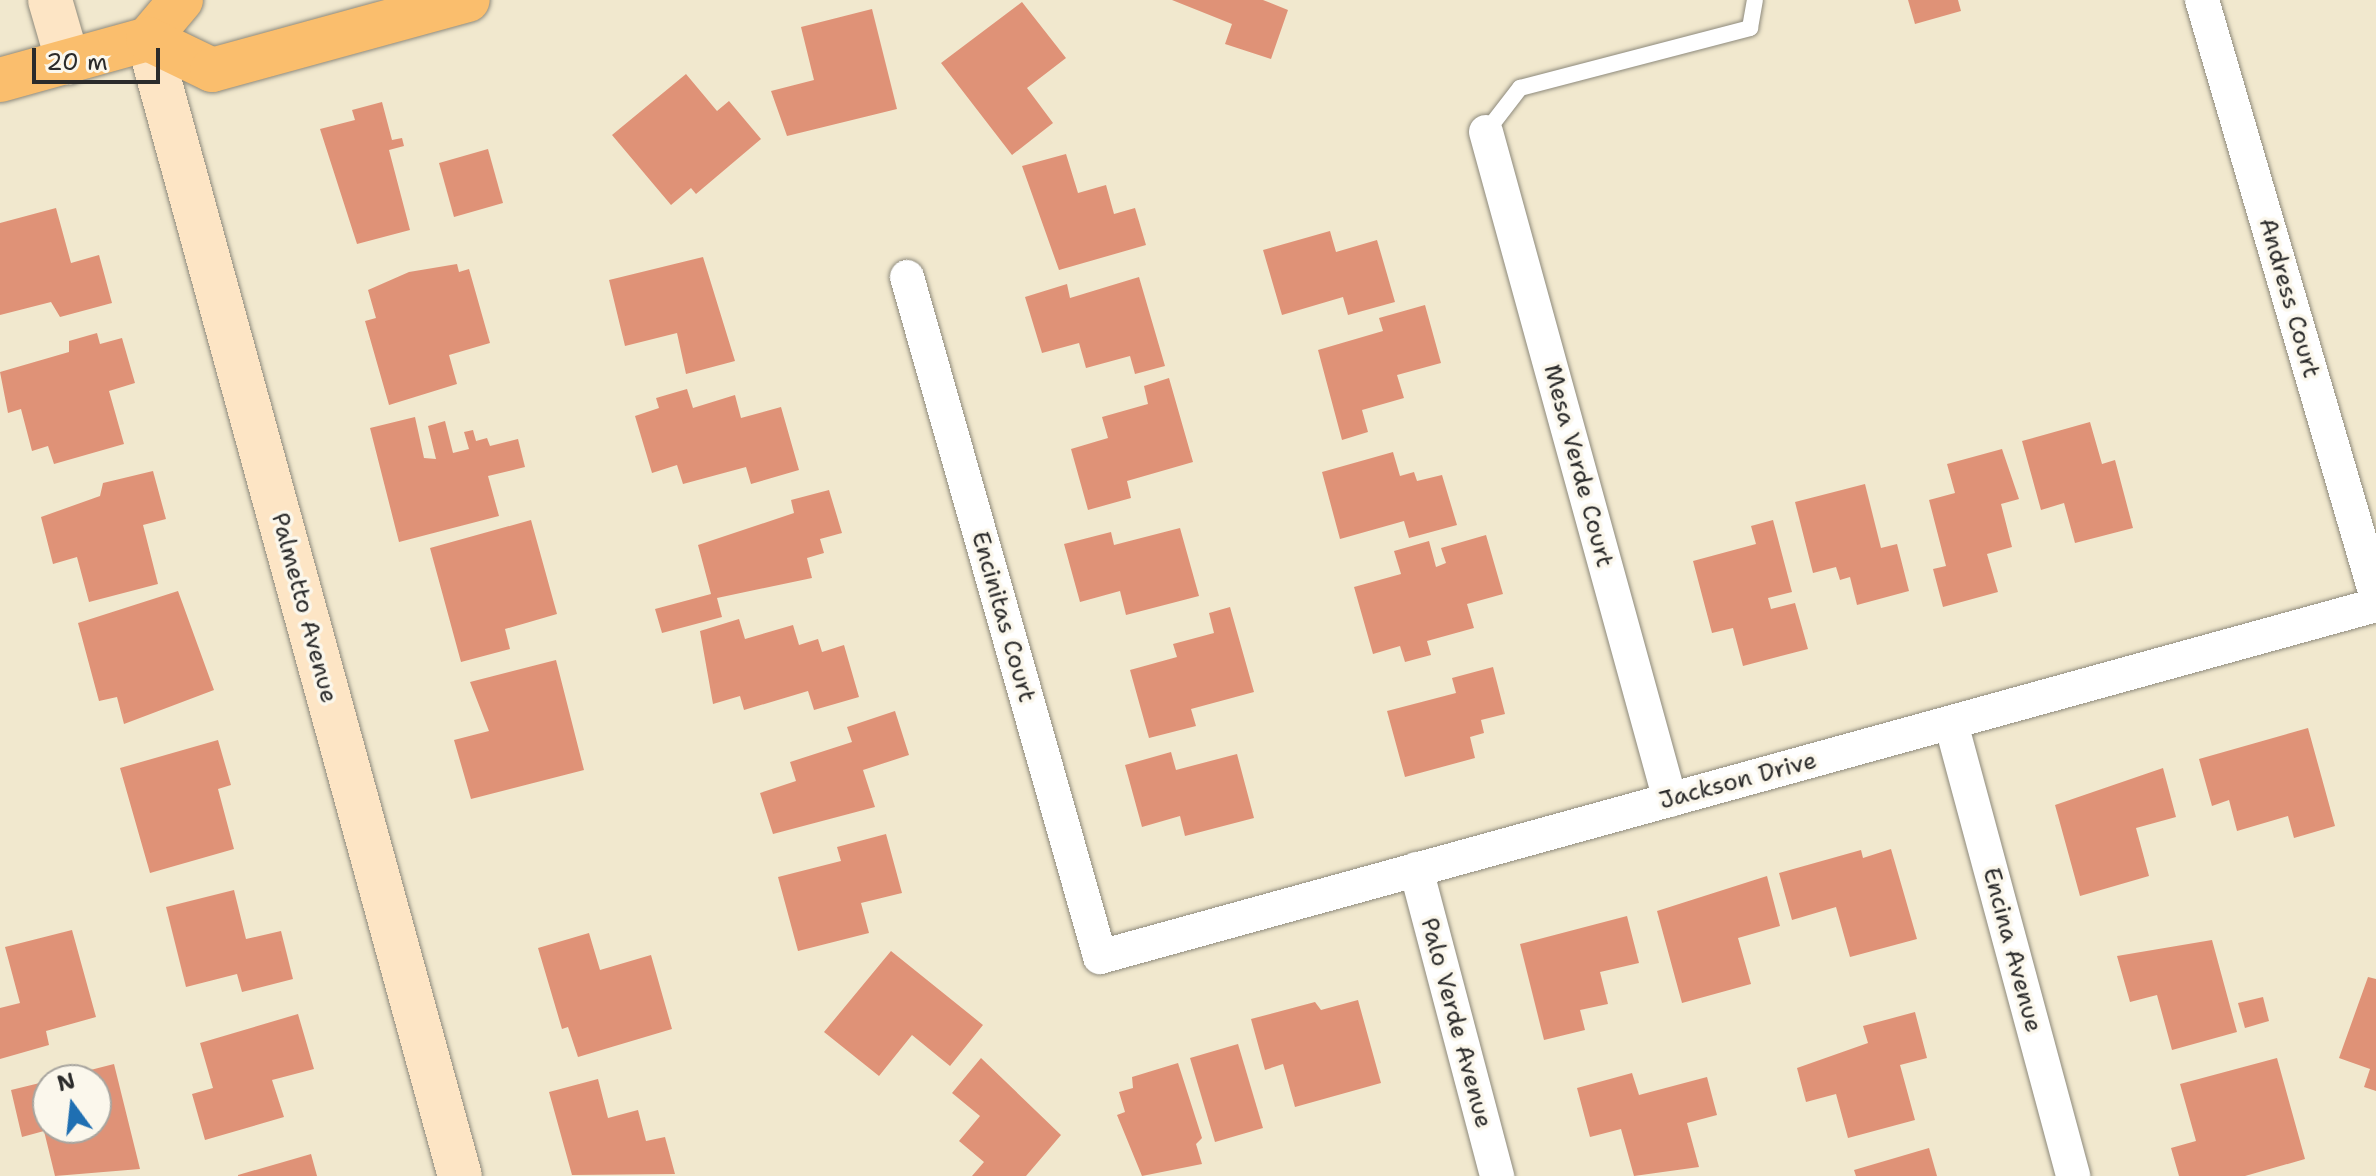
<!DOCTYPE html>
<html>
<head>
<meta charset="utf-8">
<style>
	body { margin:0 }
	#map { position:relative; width:2376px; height:1176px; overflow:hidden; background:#f1e8ce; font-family:"Shantell Sans",sans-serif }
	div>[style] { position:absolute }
	.building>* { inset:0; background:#df9277 }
	.roads { filter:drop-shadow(0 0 2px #8e8a7c) drop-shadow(0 0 2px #8e8a7c) }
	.lane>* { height:16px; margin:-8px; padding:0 8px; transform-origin:8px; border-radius:8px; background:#fff }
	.street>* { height:34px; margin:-17px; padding:0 17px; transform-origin:17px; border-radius:17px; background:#fff }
	.secondary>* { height:44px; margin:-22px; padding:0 22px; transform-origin:22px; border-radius:22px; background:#fde5c5 }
	.primary>* { height:44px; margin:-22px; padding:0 22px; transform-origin:22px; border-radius:22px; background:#fabe6d }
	span { translate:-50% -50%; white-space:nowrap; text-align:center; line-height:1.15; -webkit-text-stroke:7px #fbf7ec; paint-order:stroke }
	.street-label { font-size:24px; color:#2b2b2b }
	.north { position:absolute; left:32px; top:1064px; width:80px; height:80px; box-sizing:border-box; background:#fbf7ec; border:2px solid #a8a59f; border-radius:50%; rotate:345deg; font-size:22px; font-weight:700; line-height:32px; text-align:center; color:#2b2b2b }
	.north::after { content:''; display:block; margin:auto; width:28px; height:36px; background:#1f6fb2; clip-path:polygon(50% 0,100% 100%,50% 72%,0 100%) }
	.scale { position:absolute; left:32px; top:48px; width:128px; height:36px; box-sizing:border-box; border:4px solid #2b2b2b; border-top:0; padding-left:10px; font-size:24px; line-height:28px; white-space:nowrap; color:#2b2b2b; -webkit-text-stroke:6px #fbf7ec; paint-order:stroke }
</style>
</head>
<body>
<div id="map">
	<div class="building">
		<i style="clip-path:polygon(1172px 0,1263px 0,1288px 10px,1271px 59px,1225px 44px,1232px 24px)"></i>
		<i style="clip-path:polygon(1908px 0,1958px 0,1961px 11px,1915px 24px)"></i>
		<i style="clip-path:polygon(1022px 2px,1066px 58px,1027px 88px,1053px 123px,1012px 155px,941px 63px)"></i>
		<i style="clip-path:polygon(872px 9px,897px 109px,787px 136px,771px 91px,814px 80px,801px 27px)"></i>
		<i style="clip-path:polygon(686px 74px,717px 111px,729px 101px,761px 139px,696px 194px,691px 188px,671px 205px,612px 135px)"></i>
		<i style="clip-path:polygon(382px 102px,392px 140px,402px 138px,404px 146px,389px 150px,410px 230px,357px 244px,320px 129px,355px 120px,352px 110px)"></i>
		<i style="clip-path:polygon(488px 149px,503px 203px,454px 217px,439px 163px)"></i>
		<i style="clip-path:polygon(1066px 154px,1078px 193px,1106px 185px,1114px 214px,1135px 208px,1146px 245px,1059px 270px,1022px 166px)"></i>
		<i style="clip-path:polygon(56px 208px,71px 263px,99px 255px,112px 303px,60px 317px,51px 302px,0 315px,0 223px)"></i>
		<i style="clip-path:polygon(1330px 231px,1336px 252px,1377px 240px,1395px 302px,1348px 315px,1343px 297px,1282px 315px,1263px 250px)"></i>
		<i style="clip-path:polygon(703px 257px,735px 361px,686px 374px,677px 333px,625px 346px,609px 280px)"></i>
		<i style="clip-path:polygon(457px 264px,459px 272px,469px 269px,490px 343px,449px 355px,457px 384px,389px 405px,365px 321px,376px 318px,368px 290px,409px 272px)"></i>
		<i style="clip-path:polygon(1139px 277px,1165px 366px,1135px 374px,1130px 356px,1086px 368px,1079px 343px,1042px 353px,1025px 297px,1067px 284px,1070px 298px)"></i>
		<i style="clip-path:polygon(1425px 305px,1441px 363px,1397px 375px,1404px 398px,1362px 410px,1368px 432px,1342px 440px,1318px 350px,1383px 331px,1379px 318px)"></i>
		<i style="clip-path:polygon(97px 333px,100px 344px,122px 338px,135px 383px,109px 391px,124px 444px,54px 464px,48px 446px,32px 451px,21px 409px,8px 413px,0 372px,69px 352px,69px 341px)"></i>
		<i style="clip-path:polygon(1169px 378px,1193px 462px,1127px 481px,1131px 498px,1088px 510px,1071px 449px,1108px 438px,1102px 417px,1148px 404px,1144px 386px)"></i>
		<i style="clip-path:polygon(687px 389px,693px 408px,735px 395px,741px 418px,781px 407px,799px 470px,751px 484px,746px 467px,683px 484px,677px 465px,652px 473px,635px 416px,659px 408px,656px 398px)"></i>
		<i style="clip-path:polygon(415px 417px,424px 458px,436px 459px,428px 426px,445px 421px,453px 453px,469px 449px,464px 432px,473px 430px,476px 441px,487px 438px,490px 446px,518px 439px,525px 467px,488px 476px,499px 516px,399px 542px,370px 428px)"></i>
		<i style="clip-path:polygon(2090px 422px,2102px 464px,2115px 460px,2133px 528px,2075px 543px,2064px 503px,2041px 510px,2022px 441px)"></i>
		<i style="clip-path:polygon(2002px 449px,2019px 499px,2001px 504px,2012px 547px,1987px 554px,1998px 592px,1943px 607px,1933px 569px,1946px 566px,1929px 500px,1955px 493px,1947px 464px)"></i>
		<i style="clip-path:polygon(1393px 452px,1400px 476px,1414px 472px,1417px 481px,1442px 475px,1457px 525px,1409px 538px,1404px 521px,1340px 539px,1322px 472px)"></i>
		<i style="clip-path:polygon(153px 471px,166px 519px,143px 525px,158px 584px,89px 602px,77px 557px,53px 564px,41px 517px,100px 496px,103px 483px)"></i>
		<i style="clip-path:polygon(1865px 484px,1881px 548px,1897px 544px,1909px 591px,1857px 605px,1850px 577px,1840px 580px,1836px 567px,1813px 573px,1795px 502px)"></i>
		<i style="clip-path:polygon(829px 490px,842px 533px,820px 539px,824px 553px,807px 558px,812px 578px,717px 598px,722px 617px,662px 633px,655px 609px,711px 594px,698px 545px,794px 513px,791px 500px)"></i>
		<i style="clip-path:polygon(531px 520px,557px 614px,505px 629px,510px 649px,461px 662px,430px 548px)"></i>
		<i style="clip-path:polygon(1773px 520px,1792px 592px,1768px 598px,1771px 609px,1795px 603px,1808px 649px,1743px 666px,1733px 628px,1712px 633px,1693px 561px,1756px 544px,1751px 526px)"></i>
		<i style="clip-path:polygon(1180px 528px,1199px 596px,1126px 615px,1120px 591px,1080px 602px,1064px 544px,1111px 532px,1114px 545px)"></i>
		<i style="clip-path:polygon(1486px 535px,1503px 594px,1467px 604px,1474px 628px,1427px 641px,1431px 655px,1405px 662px,1400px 646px,1373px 654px,1354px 587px,1401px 574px,1394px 551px,1429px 541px,1436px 567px,1446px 563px,1441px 548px)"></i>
		<i style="clip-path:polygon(178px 591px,214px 690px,124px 724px,117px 697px,99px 701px,78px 623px)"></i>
		<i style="clip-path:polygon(1230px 607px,1254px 692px,1191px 709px,1196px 726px,1149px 738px,1130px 670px,1177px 657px,1173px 644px,1214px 633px,1209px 613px)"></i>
		<i style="clip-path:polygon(739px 619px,745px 639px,793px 625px,799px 645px,818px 639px,822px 652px,844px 645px,859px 697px,814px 710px,808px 691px,744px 710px,740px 696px,713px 704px,700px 631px)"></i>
		<i style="clip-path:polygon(556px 660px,584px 770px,471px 799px,454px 740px,489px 731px,470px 682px)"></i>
		<i style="clip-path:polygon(1493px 667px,1505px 714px,1481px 720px,1484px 733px,1470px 737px,1475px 758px,1405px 777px,1387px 711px,1456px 693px,1452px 678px)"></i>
		<i style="clip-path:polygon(895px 711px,909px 755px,863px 770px,875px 807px,773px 834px,760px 793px,796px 781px,790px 762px,852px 742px,847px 727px)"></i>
		<i style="clip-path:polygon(2308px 728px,2335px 826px,2294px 838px,2288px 816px,2237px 831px,2229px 800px,2212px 806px,2199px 759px)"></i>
		<i style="clip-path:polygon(218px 740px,231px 785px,218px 789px,234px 849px,150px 873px,120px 768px)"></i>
		<i style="clip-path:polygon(1171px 752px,1176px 770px,1237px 754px,1254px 818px,1185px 836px,1180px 816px,1142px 827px,1125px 765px)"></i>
		<i style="clip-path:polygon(2163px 768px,2176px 817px,2136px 828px,2149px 876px,2080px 896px,2055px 805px)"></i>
		<i style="clip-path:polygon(886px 834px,902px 893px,861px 903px,869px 933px,798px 951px,778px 877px,841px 861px,837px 847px)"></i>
		<i style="clip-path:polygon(1891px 849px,1917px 939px,1850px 957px,1836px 907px,1792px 920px,1779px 873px,1861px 850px,1863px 858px)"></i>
		<i style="clip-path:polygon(1767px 876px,1780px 926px,1738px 938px,1751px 984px,1682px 1003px,1657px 911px)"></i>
		<i style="clip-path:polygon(234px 890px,246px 939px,281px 931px,293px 979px,242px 992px,237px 974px,186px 987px,166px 907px)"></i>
		<i style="clip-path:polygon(1627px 916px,1639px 963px,1600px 972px,1608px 1004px,1580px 1010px,1585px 1030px,1544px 1040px,1520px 944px)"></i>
		<i style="clip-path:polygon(72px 930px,96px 1017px,46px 1031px,49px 1045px,0 1059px,0 1008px,20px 1003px,5px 947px)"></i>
		<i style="clip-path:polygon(589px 933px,600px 970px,651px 955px,672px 1029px,578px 1057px,568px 1027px,562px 1029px,538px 948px)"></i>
		<i style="clip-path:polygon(2212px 940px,2237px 1032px,2172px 1050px,2157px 995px,2130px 1002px,2117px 956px)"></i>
		<i style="clip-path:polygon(891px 951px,983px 1025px,950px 1066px,912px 1035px,879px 1076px,824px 1032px)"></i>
		<i style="clip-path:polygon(2368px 977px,2376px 979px,2376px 1091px,2364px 1087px,2370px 1069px,2339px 1058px)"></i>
		<i style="clip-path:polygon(2263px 997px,2269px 1021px,2245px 1028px,2238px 1003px)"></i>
		<i style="clip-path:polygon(1358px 1000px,1381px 1083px,1295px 1107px,1283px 1064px,1265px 1070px,1251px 1019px,1315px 1002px,1321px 1010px)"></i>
		<i style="clip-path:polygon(1915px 1012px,1927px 1058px,1900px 1065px,1915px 1120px,1848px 1138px,1836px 1094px,1806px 1102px,1797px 1068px,1868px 1043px,1863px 1026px)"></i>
		<i style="clip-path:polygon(298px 1014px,314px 1069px,272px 1080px,284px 1117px,205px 1140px,192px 1094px,213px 1088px,200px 1043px)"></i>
		<i style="clip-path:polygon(1238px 1044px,1263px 1128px,1215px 1142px,1190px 1058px)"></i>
		<i style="clip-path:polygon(981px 1058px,1061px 1135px,1026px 1176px,972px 1176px,984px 1162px,959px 1141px,980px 1116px,952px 1093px)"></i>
		<i style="clip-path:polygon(2277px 1058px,2305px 1159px,2245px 1176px,2179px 1176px,2171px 1148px,2196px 1141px,2180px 1084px)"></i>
		<i style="clip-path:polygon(1178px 1063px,1202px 1138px,1196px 1144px,1202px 1164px,1142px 1176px,1117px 1115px,1125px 1112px,1119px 1092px,1133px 1088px,1132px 1077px)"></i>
		<i style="clip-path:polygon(114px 1064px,140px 1169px,55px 1176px,44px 1131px,22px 1137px,11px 1090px,48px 1081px,48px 1128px,96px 1128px,96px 1080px,55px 1079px)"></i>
		<i style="clip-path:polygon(1632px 1073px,1639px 1095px,1707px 1077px,1717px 1115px,1687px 1123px,1699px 1167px,1634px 1176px,1621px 1129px,1590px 1137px,1577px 1088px)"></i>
		<i style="clip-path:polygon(598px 1079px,608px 1118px,638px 1110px,646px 1141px,665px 1137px,675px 1174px,572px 1175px,549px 1092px)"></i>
		<i style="clip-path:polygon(1929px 1148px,1937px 1176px,1856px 1176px,1854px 1170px)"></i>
		<i style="clip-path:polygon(311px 1154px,317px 1176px,238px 1176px,238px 1175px)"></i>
	</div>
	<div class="roads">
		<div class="lane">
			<i style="left:1486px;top:132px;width:56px;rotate:-52.3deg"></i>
			<i style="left:1520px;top:88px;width:238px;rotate:-14.6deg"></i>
			<i style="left:1750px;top:28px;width:28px;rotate:-80deg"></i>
		</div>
		<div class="street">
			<i style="left:2202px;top:0;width:620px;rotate:73.7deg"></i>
			<i style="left:1486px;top:132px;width:693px;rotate:74.6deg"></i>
			<i style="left:907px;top:277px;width:707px;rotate:74.15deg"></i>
			<i style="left:1100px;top:957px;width:1324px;rotate:-15.42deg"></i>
			<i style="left:1951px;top:723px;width:469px;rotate:74.9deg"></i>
			<i style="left:1416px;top:869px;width:318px;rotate:75.2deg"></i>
		</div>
		<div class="secondary">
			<i style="left:50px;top:0;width:65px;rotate:73.8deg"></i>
			<i style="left:148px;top:39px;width:1179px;rotate:74.66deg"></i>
		</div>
		<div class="primary">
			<i style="left:148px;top:39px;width:51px;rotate:-49.8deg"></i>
			<i style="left:0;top:80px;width:154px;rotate:-15.5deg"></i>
			<i style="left:148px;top:39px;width:71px;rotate:25.8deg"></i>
			<i style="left:212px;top:70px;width:265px;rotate:-15.3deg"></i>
		</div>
	</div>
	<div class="street-label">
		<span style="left:2289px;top:298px;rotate:74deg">Andress Court</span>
		<span style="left:1578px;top:466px;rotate:75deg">Mesa Verde Court</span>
		<span style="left:304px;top:608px;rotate:75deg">Palmetto Avenue</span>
		<span style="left:1003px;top:617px;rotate:74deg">Encinitas Court</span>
		<span style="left:1738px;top:781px;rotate:-15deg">Jackson Drive</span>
		<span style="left:2012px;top:950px;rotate:75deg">Encina Avenue</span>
		<span style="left:1456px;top:1023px;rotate:75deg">Palo Verde Avenue</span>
	</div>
	<div class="north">N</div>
	<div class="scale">20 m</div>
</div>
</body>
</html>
